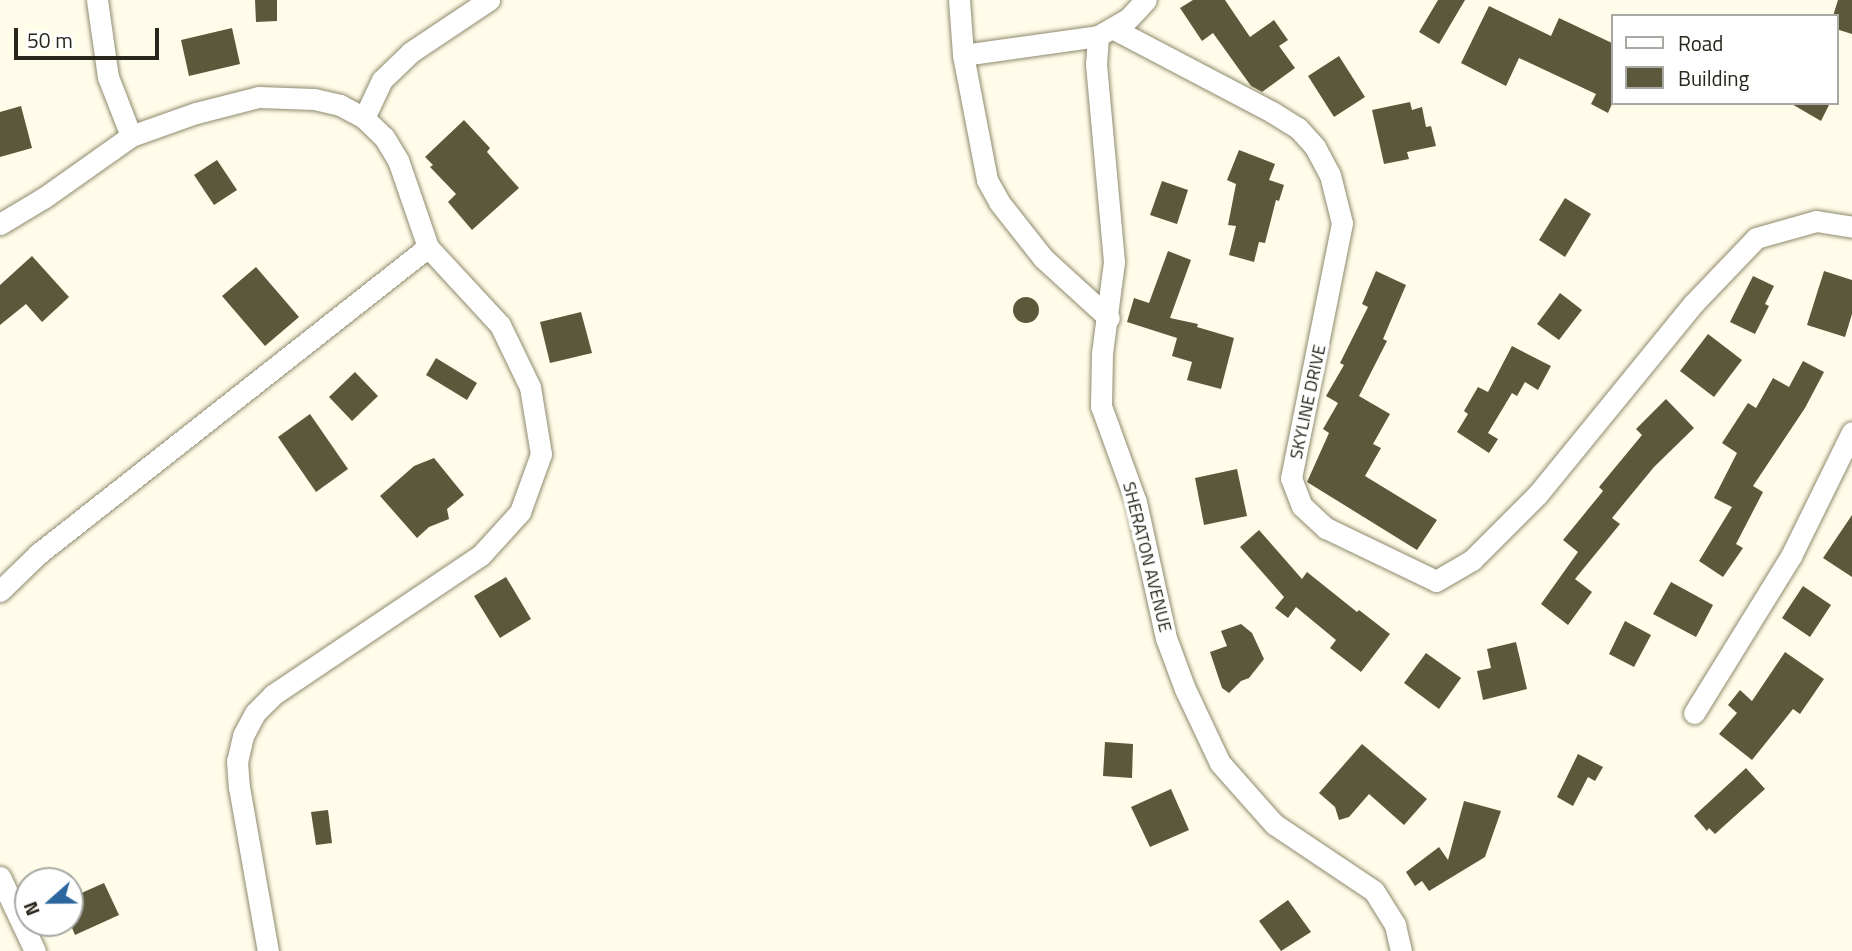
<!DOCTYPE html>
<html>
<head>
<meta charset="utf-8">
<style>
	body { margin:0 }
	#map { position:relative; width:1852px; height:951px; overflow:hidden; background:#fffce9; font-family:"Titillium Web",sans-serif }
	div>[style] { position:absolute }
	.building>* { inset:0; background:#5c583c }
	.round { border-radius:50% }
	.roads { filter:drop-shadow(0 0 2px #8f8a6d) drop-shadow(0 0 2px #8f8a6d) }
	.minor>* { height:21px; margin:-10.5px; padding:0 10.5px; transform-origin:10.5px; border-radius:10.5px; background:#fff }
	span { translate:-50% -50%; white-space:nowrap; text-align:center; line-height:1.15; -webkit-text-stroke:7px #fff; paint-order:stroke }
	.street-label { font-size:18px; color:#29271c }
	.legend { position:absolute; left:1611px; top:14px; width:228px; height:91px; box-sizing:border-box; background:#fff; border:2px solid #a9a9a4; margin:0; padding:9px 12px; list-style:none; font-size:21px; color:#29271c }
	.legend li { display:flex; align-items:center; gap:14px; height:35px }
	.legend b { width:35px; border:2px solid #a9a9a4 }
	.north { position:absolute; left:14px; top:867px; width:70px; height:70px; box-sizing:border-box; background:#fff; border:2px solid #a9a9a4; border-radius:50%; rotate:249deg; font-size:19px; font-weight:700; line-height:28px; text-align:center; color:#29271c }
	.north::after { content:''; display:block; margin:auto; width:24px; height:32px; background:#2b669d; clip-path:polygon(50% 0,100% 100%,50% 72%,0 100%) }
	.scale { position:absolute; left:14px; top:28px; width:145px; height:32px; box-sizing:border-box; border:4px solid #29271c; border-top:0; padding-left:9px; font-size:21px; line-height:24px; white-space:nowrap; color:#29271c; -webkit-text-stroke:5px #fff; paint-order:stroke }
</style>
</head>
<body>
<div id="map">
	<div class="building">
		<i style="clip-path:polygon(255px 0,277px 0,277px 21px,256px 22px)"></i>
		<i style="clip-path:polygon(1193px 0,1225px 0,1250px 37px,1274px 20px,1288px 40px,1279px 46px,1295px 68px,1262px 92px,1251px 86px,1213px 33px,1202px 41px,1180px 8px)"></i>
		<i style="clip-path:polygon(1438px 0,1465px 0,1439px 44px,1419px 32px)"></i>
		<i style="clip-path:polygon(1838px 0,1852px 0,1852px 34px,1836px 29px,1836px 16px,1833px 16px)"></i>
		<i style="clip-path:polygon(1489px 6px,1551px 36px,1559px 18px,1612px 43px,1612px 104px,1608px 113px,1591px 104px,1596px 94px,1519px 58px,1506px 86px,1461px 63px)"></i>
		<i style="clip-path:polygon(232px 28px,240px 64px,189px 76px,181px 40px)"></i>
		<i style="clip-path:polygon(1339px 56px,1365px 97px,1334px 117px,1308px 76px)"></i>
		<i style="clip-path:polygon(1410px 102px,1412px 110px,1422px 107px,1426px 127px,1431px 126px,1436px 146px,1407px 152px,1409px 159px,1384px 164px,1372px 110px)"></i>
		<i style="clip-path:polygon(1790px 103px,1830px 103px,1821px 121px)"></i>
		<i style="clip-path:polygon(21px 106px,32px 148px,0 157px,0 112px)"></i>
		<i style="clip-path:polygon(464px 120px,490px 148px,487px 152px,519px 188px,472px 230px,448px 202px,456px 194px,430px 167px,433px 165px,425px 157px)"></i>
		<i style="clip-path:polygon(1239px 150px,1275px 164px,1269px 180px,1284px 185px,1279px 201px,1276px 200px,1265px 243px,1259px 242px,1254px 262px,1229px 255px,1236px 226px,1228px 225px,1236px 184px,1227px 180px)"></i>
		<i style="clip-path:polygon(217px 160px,237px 190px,214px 205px,194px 175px)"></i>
		<i style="clip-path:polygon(1162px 181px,1188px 190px,1177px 224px,1150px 215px)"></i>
		<i style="clip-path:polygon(1565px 198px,1591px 214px,1565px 257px,1539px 240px)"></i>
		<i style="clip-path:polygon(1168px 251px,1191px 260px,1170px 318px,1198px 324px,1197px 327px,1234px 338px,1221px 389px,1187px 380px,1192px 362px,1172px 356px,1177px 338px,1127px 322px,1134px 298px,1149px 303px)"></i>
		<i style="clip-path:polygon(32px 256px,69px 297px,42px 322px,26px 304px,0 325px,0 285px)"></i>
		<i style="clip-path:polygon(256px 267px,299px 317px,265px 346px,222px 296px)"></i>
		<i style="clip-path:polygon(1376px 271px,1406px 285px,1383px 339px,1387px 341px,1359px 396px,1390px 414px,1373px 444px,1381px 448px,1365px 476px,1437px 520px,1417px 550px,1307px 482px,1329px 433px,1323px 429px,1338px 403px,1326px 396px,1344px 365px,1340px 363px,1368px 307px,1362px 304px)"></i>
		<i style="clip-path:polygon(1824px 271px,1852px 280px,1852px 314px,1845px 337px,1807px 325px)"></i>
		<i style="clip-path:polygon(1753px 276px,1774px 286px,1765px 304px,1769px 306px,1755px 334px,1730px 322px)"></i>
		<i style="clip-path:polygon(1560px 293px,1582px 310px,1559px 340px,1537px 324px)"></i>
		<i class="round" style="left:1013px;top:297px;width:26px;height:26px"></i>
		<i style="clip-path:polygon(581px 312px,592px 353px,550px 363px,540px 322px)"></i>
		<i style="clip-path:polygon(1708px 334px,1742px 360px,1714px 397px,1680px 371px)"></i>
		<i style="clip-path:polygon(1512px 346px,1551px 366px,1538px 390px,1525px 382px,1517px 396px,1512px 393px,1488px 433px,1498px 439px,1489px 453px,1457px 432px,1468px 414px,1464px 411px,1478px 387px,1488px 392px)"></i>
		<i style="clip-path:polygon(436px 358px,477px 383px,467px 400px,426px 375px)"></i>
		<i style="clip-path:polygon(1803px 361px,1824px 372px,1805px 408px,1753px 486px,1763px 492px,1736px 544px,1743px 548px,1723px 577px,1699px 561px,1732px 507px,1714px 498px,1737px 453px,1722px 443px,1748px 403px,1756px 408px,1773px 378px,1789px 387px)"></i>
		<i style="clip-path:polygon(355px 372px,378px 396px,352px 421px,329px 397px)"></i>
		<i style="clip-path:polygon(1666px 399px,1694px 428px,1654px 467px,1612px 518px,1620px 524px,1575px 579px,1592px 592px,1568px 625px,1541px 604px,1578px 552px,1563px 540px,1603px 491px,1599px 487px,1642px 435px,1636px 429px)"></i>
		<i style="clip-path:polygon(310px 414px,348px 469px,316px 492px,278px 437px)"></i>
		<i style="clip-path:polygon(434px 458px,464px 495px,447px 509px,449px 519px,429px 527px,417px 538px,380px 496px,414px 466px)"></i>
		<i style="clip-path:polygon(1237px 469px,1247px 516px,1204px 525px,1195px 478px)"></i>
		<i style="clip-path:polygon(1852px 515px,1852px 577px,1823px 558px)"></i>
		<i style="clip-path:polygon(1259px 530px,1302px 579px,1307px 572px,1357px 612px,1359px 610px,1390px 634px,1361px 672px,1330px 648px,1336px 640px,1296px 607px,1288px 618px,1275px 608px,1284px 597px,1240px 547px)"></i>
		<i style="clip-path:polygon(506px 577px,531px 619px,500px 638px,474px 596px)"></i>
		<i style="clip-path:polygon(1671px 582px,1713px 605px,1696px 637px,1653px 614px)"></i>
		<i style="clip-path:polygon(1803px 586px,1831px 605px,1810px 637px,1782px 618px)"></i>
		<i style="clip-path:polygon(1625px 621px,1651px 635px,1634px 667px,1609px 654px)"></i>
		<i style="clip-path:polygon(1241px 624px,1252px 633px,1264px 659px,1249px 678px,1241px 681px,1229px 693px,1222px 688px,1210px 652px,1227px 646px,1221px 631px)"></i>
		<i style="clip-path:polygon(1516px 642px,1527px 689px,1483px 700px,1477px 671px,1491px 668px,1487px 649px)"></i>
		<i style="clip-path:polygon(1785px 652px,1824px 679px,1800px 714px,1793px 709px,1752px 760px,1719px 734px,1737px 713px,1728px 705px,1740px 690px,1752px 701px)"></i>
		<i style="clip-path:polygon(1426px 653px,1461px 678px,1439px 709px,1404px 683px)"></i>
		<i style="clip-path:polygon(1105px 742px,1133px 744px,1132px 778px,1103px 776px)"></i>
		<i style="clip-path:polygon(1362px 744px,1427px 799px,1404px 825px,1369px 794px,1349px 817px,1339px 820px,1335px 807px,1319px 793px)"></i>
		<i style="clip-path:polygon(1578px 754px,1603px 767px,1595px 781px,1588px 777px,1573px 806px,1557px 797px)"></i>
		<i style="clip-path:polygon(1746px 768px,1765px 789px,1715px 834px,1709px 828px,1707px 831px,1694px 816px)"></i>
		<i style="clip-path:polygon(1171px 789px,1189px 830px,1150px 847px,1131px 807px)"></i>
		<i style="clip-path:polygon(1464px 801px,1501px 811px,1485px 857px,1429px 891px,1422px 881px,1415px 886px,1406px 872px,1439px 847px,1448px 860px)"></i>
		<i style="clip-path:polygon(328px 810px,332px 843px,316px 845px,311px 812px)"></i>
		<i style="clip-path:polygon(104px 883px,119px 915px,75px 935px,70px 923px,70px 898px)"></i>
		<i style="clip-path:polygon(1288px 900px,1311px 932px,1281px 951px,1259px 921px)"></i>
	</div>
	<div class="roads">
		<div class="minor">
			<i style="left:97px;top:0;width:78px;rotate:81.9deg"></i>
			<i style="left:108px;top:77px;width:63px;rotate:68.7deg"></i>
			<i style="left:959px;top:0;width:55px;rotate:85.8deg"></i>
			<i style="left:963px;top:55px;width:127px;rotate:79.1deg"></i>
			<i style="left:987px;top:180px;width:25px;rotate:61deg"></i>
			<i style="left:999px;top:202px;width:71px;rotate:51.8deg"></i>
			<i style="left:1043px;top:258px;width:89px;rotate:42.3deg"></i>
			<i style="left:1114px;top:29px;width:178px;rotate:27.7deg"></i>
			<i style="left:1272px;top:112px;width:31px;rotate:32deg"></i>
			<i style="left:1298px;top:128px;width:25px;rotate:48deg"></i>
			<i style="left:1315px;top:147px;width:32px;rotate:62deg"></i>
			<i style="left:1330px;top:175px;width:49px;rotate:76deg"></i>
			<i style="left:1342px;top:223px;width:260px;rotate:101.3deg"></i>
			<i style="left:1291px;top:478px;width:30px;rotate:69deg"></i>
			<i style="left:1302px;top:506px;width:33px;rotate:43deg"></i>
			<i style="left:1326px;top:528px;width:122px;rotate:25.7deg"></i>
			<i style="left:1436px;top:581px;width:42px;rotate:-30.3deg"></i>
			<i style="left:1472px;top:560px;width:93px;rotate:-45deg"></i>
			<i style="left:1538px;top:494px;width:245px;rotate:-50.8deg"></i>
			<i style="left:1693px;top:304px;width:91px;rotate:-46.3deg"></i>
			<i style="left:1756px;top:238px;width:62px;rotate:-15.8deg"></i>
			<i style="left:1816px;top:221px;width:36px;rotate:9deg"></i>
			<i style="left:1098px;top:36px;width:28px;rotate:94deg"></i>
			<i style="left:1096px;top:64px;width:199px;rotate:84.8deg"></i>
			<i style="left:1114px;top:262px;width:92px;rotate:97.5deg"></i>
			<i style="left:1102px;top:353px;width:53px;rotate:91.1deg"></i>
			<i style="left:1101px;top:406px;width:102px;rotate:70deg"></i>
			<i style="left:1136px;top:502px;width:139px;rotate:77.6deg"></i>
			<i style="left:1166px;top:638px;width:54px;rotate:69.6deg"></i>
			<i style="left:1185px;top:689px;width:82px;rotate:64.7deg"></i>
			<i style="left:1220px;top:763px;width:81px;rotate:48.5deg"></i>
			<i style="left:1274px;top:824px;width:120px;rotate:33.8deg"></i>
			<i style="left:1374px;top:891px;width:40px;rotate:58deg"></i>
			<i style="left:1395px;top:925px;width:27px;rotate:77deg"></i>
			<i style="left:963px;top:55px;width:136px;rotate:-8deg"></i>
			<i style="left:1098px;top:36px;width:34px;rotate:-30deg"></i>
			<i style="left:1128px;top:19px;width:26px;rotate:-47deg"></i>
			<i style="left:364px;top:118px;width:42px;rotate:-64.7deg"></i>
			<i style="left:382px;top:80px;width:40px;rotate:-44deg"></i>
			<i style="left:411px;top:52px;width:94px;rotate:-33.7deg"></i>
			<i style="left:0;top:224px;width:52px;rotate:-31deg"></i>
			<i style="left:45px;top:197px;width:105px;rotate:-35.3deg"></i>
			<i style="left:131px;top:136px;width:69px;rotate:-19.5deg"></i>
			<i style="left:196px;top:113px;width:65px;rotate:-14.3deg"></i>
			<i style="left:259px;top:97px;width:55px;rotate:2.1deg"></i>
			<i style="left:314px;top:99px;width:27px;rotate:13deg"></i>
			<i style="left:340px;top:105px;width:27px;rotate:28deg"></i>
			<i style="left:364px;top:118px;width:28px;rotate:44deg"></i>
			<i style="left:384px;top:137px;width:27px;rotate:59deg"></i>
			<i style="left:398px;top:160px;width:92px;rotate:71deg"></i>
			<i style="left:428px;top:247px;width:106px;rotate:47.3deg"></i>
			<i style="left:500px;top:325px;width:69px;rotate:64.2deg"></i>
			<i style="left:530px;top:387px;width:68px;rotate:80.7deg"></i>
			<i style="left:541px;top:454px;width:62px;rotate:109.9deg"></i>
			<i style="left:520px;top:512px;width:58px;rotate:132.2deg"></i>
			<i style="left:481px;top:555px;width:251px;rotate:146.1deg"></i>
			<i style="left:273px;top:695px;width:25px;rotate:135deg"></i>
			<i style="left:255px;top:713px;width:26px;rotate:118deg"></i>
			<i style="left:243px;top:736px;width:26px;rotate:103deg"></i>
			<i style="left:237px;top:761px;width:26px;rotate:86deg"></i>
			<i style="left:239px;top:787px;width:167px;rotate:80deg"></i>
			<i style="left:0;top:591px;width:53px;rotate:-44.2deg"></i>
			<i style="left:38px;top:554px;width:496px;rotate:-38.2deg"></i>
			<i style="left:1694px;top:713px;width:185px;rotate:-58.3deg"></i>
			<i style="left:1791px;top:556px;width:138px;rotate:-63.8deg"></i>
			<i style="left:0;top:877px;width:82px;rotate:64.7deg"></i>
		</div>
	</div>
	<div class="street-label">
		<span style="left:1308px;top:402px;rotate:-78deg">SKYLINE DRIVE</span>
		<span style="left:1147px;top:557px;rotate:76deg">SHERATON AVENUE</span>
	</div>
	<ul class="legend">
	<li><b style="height:9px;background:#fff"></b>Road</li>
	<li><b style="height:19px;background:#5c583c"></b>Building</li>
	</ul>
	<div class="north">N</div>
	<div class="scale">50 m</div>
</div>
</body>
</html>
